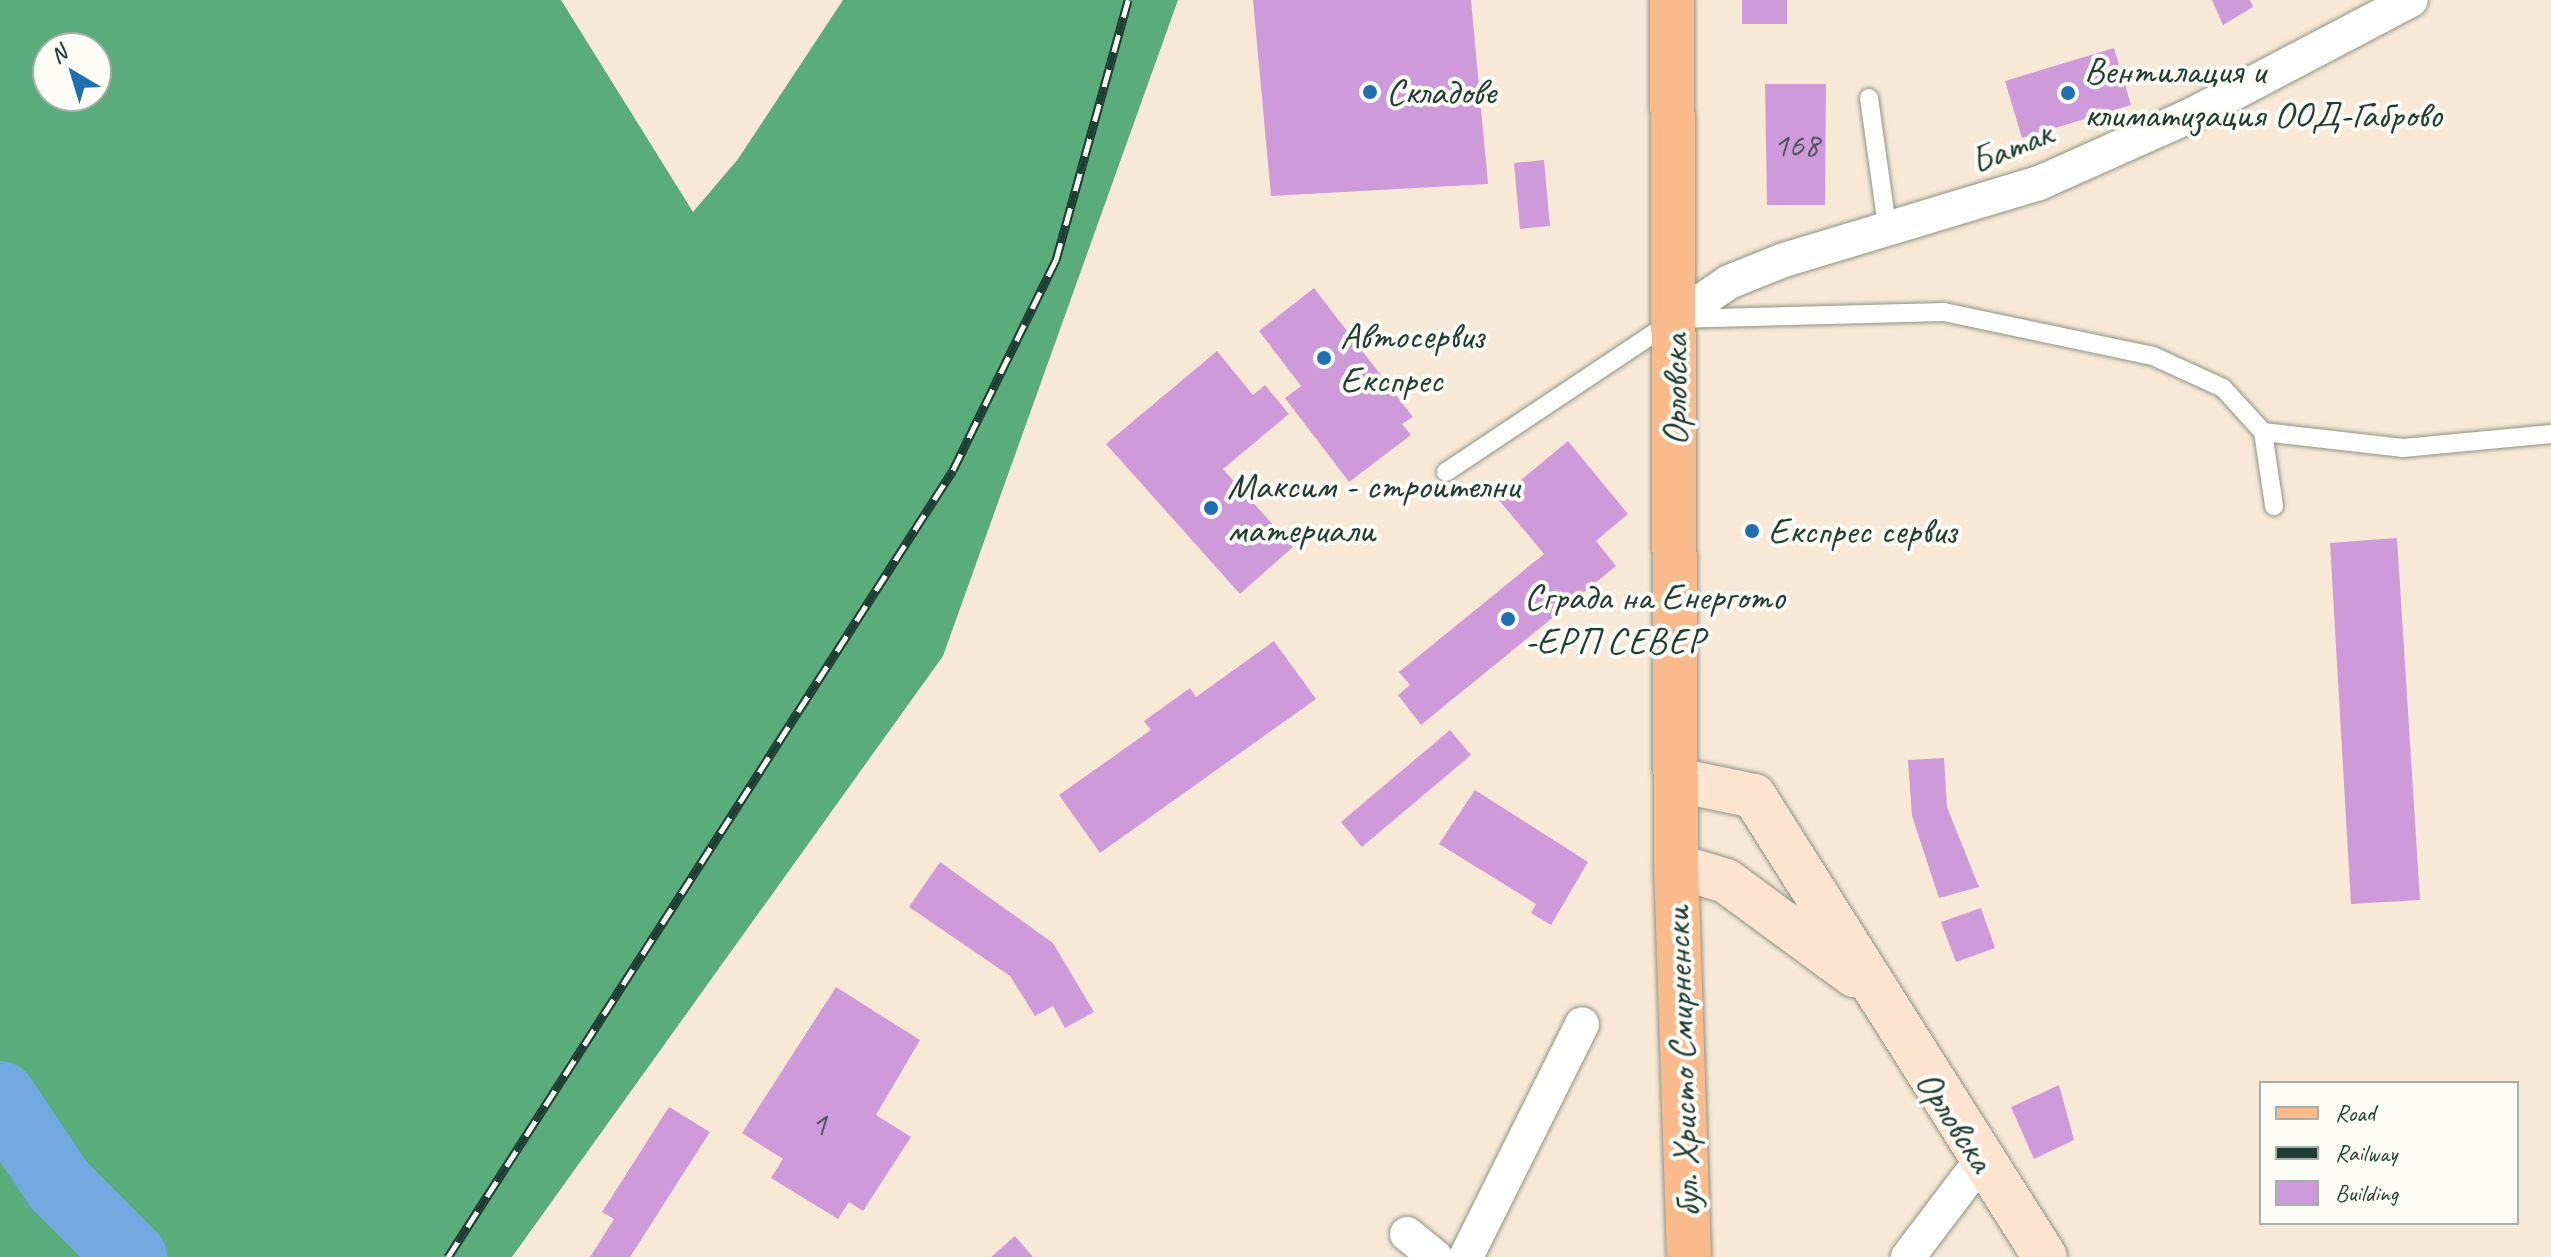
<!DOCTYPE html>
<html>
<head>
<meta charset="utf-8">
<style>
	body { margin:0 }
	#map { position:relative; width:2551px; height:1257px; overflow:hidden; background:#f8e9d6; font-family:Caveat,sans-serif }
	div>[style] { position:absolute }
	.forest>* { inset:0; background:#5aac7a }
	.river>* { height:72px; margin:-36px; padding:0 36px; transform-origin:36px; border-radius:36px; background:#72a9e0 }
	.building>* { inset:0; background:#cf9ada }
	.roads { filter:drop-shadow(0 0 2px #8c9385) drop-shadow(0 0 2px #8c9385) }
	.lane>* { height:18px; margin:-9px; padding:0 9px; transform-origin:9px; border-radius:9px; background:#fff }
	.street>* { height:34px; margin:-17px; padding:0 17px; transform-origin:17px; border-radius:17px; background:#fff }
	.secondary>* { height:44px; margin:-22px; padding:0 22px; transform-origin:22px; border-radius:22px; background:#fde4d1 }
	.primary>* { height:44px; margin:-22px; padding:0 22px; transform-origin:22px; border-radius:22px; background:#fabb8c }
	.rail>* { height:9px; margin-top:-4.5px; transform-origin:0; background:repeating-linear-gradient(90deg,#fdfcf7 0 18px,#1f3d34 0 36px); box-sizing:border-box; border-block:2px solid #1f3d34 }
	.dots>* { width:22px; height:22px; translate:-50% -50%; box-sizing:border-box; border:4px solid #fdfcf7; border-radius:50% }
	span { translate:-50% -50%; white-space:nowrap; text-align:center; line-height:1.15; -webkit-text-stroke:8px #fdfcf7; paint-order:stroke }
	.number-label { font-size:34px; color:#4b545e }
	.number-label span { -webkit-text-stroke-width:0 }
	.poi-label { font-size:38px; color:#1f3d34 }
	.left { translate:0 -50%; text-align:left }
	.street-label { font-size:38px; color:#1f3d34 }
	.legend { position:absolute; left:2259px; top:1081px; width:260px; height:144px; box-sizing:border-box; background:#fdfcf7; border:2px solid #a4b0a9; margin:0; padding:10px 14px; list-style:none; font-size:24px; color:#1f3d34 }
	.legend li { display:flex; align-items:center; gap:16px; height:40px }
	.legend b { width:40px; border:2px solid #a4b0a9 }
	.north { position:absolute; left:32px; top:32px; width:80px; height:80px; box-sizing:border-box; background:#fdfcf7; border:2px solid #a4b0a9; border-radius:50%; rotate:322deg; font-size:22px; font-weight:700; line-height:32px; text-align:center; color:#1f3d34 }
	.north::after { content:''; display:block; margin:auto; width:28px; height:36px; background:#1f6fb2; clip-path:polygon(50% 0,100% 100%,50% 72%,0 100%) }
</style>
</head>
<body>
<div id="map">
	<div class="forest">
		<i style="clip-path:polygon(evenodd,0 0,561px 0,693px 212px,738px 159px,843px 0,1178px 0,943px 656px,512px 1257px,0 1257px,0 0,48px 48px,96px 48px,96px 96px,48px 96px,48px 48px)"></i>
	</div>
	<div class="river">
		<i style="left:0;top:1097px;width:106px;rotate:56.2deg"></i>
		<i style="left:59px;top:1185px;width:102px;rotate:45deg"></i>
	</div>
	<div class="building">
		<i style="clip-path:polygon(1253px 0,1471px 0,1488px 184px,1271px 196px)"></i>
		<i style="clip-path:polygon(1742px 0,1787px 0,1787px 24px,1742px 24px)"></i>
		<i style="clip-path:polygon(2212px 0,2250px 0,2253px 7px,2223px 25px)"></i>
		<i style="clip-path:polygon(2114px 48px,2131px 105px,2022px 138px,2005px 81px)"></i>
		<i style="clip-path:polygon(1765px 84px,1826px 84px,1825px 205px,1767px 205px)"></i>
		<i style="clip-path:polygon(1544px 160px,1550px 226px,1520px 229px,1514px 163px)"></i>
		<i style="clip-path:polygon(1314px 288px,1413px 417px,1402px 424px,1411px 435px,1349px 482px,1285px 398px,1301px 386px,1259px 331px)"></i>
		<i style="clip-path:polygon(1217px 351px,1253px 395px,1265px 385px,1289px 414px,1223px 469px,1293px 547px,1240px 594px,1106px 444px)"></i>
		<i style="clip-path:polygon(1568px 441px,1628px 514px,1596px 541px,1616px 566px,1421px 725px,1398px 695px,1410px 685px,1399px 672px,1544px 554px,1498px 499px)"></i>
		<i style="clip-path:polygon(2397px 538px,2420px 900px,2351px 904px,2330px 543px)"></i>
		<i style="clip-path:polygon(1274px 641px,1316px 699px,1100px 853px,1059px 795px,1151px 730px,1144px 721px,1190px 688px,1196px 697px)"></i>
		<i style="clip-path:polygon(1450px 730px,1471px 755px,1362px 847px,1341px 822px)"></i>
		<i style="clip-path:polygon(1944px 758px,1947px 807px,1979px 887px,1939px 898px,1912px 816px,1908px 760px)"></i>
		<i style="clip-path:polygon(1475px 790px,1588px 862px,1551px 925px,1531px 913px,1536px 904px,1439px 844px)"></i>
		<i style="clip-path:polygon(940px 862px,1053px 943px,1094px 1012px,1065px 1028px,1053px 1006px,1035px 1016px,1010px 976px,909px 907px)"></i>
		<i style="clip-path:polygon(1981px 908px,1995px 948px,1956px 962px,1941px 922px)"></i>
		<i style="clip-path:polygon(836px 987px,920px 1040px,876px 1115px,911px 1137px,863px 1211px,849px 1202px,838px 1219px,771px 1178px,783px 1159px,742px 1133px)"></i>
		<i style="clip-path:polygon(2059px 1085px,2074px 1140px,2034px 1159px,2011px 1107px)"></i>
		<i style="clip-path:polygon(669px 1107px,710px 1132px,630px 1257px,590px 1257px,614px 1219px,602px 1212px)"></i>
		<i style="clip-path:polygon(1015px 1236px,1033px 1257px,991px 1257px)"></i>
	</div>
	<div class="roads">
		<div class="lane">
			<i style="left:1869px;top:98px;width:136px;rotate:82deg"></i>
			<i style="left:2263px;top:432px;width:141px;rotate:6.5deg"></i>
			<i style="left:2403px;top:448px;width:149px;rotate:-5.4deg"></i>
			<i style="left:1446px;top:472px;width:275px;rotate:-33.7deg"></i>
			<i style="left:1675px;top:319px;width:269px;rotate:-1.5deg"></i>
			<i style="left:1944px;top:312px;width:214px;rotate:11.9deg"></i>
			<i style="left:2153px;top:356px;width:77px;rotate:24.6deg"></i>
			<i style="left:2223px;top:388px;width:59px;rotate:47.7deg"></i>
			<i style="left:2263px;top:432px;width:75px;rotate:81.5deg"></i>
		</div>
		<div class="street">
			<i style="left:1675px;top:319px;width:65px;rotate:-34.4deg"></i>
			<i style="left:1729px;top:282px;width:59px;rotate:-21.8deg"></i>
			<i style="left:1784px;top:260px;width:266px;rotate:-16.8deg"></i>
			<i style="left:2039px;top:183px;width:167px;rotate:-24deg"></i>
			<i style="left:2192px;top:115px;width:247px;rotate:-27.7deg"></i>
			<i style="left:1407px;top:1234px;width:36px;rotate:39deg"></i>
			<i style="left:1466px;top:1257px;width:260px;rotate:-63.5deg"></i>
			<i style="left:1908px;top:1257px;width:121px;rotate:-52.8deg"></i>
		</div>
		<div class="secondary">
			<i style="left:1677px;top:780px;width:79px;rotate:11.7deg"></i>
			<i style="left:1754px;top:796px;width:545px;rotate:57.74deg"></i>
			<i style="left:1676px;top:866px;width:52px;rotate:16.7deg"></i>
			<i style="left:1726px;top:881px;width:159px;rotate:36.3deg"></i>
		</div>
		<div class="primary">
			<i style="left:1672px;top:0;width:866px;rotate:89.74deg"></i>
			<i style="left:1676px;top:866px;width:391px;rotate:88.1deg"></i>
		</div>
	</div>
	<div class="rail">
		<i style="left:448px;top:1257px;width:935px;rotate:-57.31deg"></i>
		<i style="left:953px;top:470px;width:234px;rotate:-63.9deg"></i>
		<i style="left:1056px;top:260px;width:270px;rotate:-74.5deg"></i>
	</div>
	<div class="dots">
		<i style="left:1370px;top:92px;background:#1f6fb2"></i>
		<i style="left:2068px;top:93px;background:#1f6fb2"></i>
		<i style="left:1324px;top:358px;background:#1f6fb2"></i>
		<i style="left:1211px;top:508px;background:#1f6fb2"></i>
		<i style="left:1752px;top:531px;background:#1f6fb2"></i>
		<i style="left:1508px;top:619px;background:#1f6fb2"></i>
	</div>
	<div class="number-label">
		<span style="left:1796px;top:145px">168</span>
		<span style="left:819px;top:1124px">1</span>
	</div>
	<div class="poi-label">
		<span class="left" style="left:2084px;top:93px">Вентилация и<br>климатизация ООД-Габрово</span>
		<span class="left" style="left:1386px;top:92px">Складове</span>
		<span class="left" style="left:1340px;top:358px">Автосервиз<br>Експрес</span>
		<span class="left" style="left:1227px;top:508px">Максим - строителни<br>материали</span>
		<span class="left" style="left:1768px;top:531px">Експрес сервиз</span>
		<span class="left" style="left:1524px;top:619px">Сграда на Енергото<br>-ЕРП СЕВЕР</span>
	</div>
	<div class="street-label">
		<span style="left:2011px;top:147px;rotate:-22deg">Батак</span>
		<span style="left:1675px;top:390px;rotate:-90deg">Орловска</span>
		<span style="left:1682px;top:1062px;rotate:-92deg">бул. Христо Смирненски</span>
		<span style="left:1955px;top:1121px;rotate:57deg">Орловска</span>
	</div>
	<ul class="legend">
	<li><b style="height:10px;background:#fabb8c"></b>Road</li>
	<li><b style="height:10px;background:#1f3d34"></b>Railway</li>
	<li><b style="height:22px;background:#cf9ada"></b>Building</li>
	</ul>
	<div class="north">N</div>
</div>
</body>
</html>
